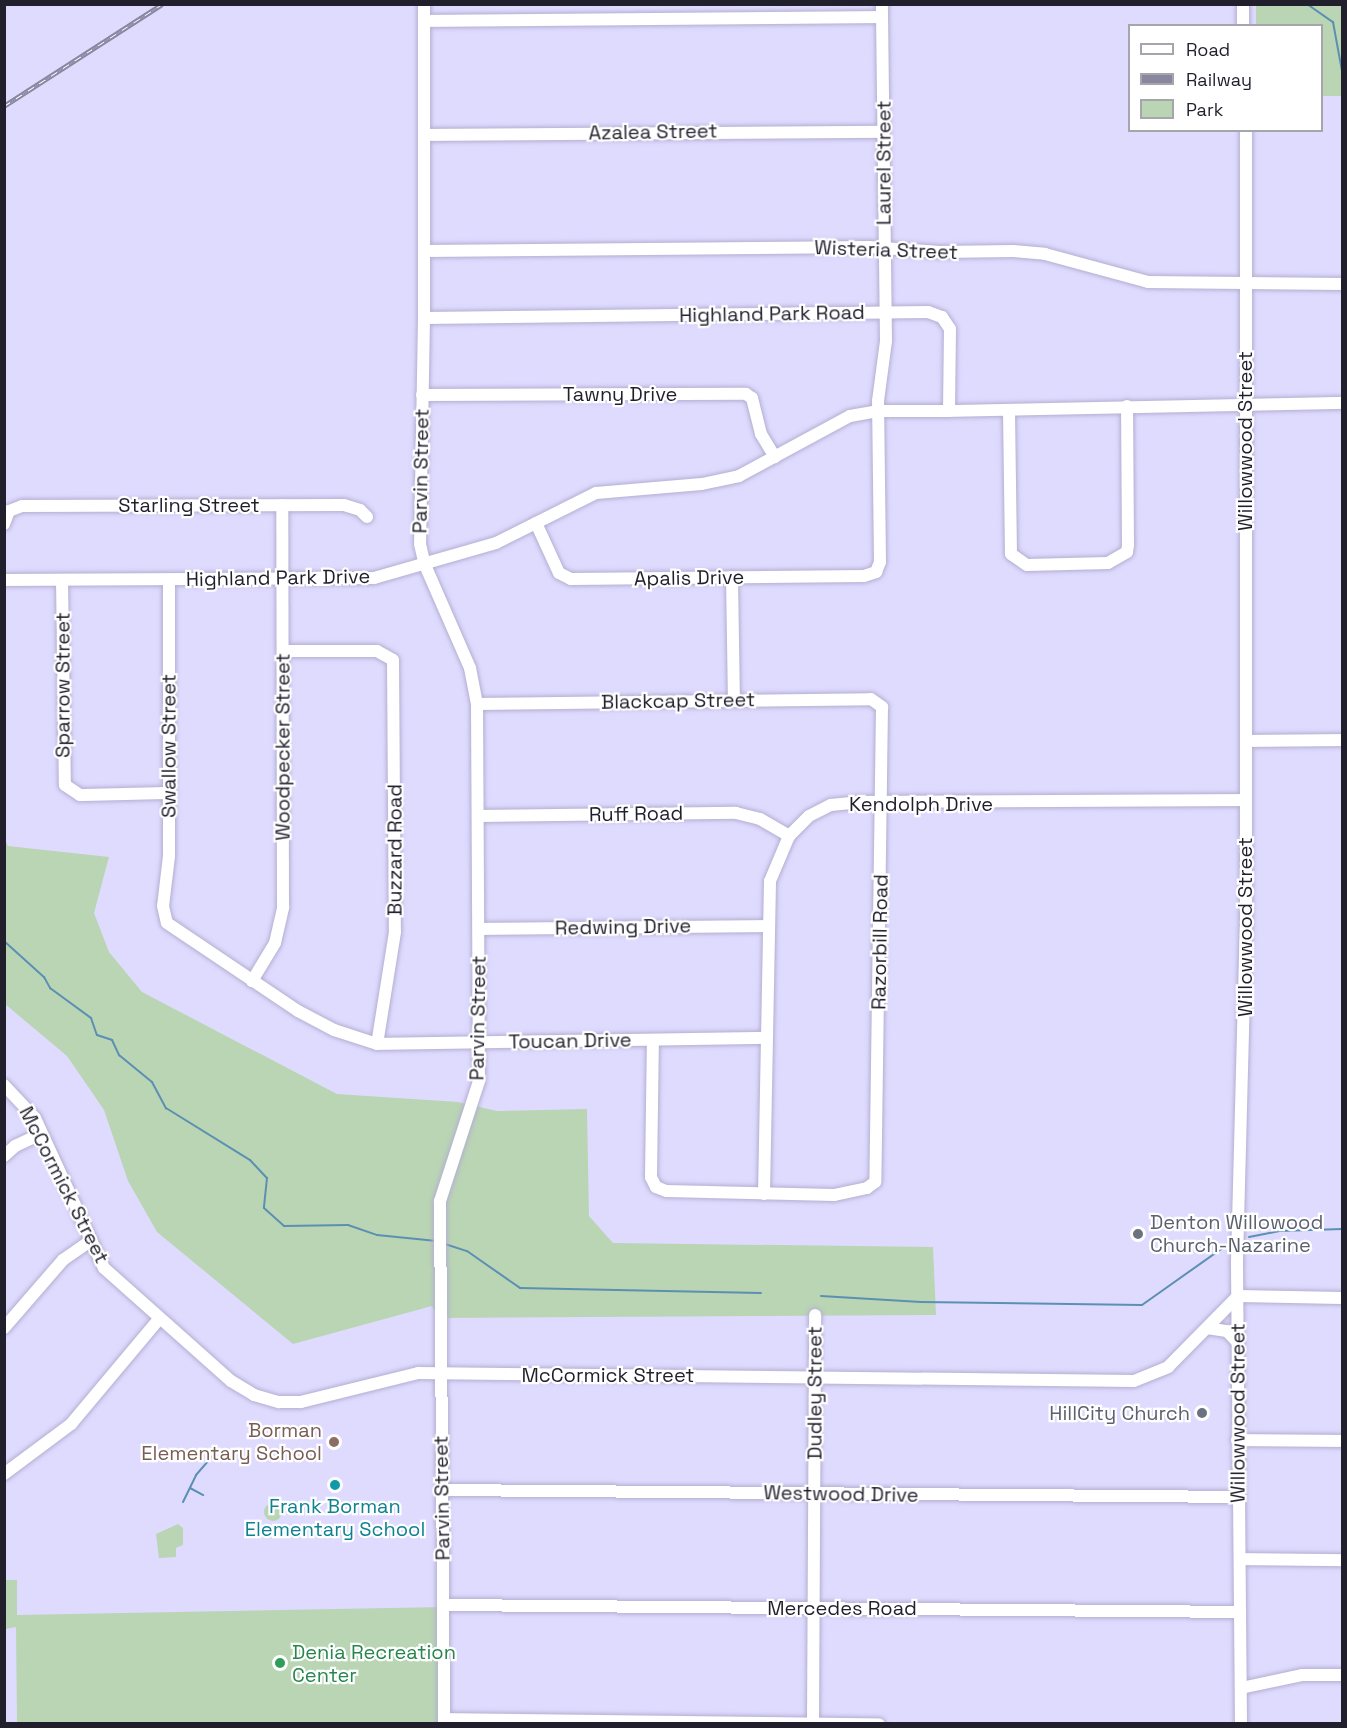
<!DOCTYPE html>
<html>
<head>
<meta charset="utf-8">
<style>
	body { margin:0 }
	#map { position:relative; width:1347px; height:1728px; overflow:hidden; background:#dfdbff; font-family:"Space Grotesk",sans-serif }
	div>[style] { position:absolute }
	.green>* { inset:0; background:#bad5b4 }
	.round { border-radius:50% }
	.stream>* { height:2px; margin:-1px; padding:0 1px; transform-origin:1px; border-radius:1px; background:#5b90b3 }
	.roads { filter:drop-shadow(0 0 2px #b3afd1) drop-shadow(0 0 2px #b3afd1) }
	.minor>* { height:12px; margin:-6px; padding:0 6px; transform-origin:6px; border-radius:6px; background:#fff }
	.rail>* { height:4.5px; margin-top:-2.25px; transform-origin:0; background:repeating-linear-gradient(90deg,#fff 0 7px,#8986a0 0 14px); box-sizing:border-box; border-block:2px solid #8986a0 }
	.dots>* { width:16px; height:16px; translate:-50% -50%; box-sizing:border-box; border:3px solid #fff; border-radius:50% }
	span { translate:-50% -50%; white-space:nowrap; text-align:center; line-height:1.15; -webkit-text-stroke:4.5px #fff; paint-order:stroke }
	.street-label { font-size:20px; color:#211f2c }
	.worship-label { font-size:20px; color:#5b616d }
	.left { translate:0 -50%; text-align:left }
	.right { translate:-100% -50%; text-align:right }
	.education-label { font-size:20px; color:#785e54 }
	.culture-label { font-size:20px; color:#0d838f }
	.leisure-label { font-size:20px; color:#27864d }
	.frame { position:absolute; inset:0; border:6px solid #211f2c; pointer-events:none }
	.legend { position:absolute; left:1128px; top:24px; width:195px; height:108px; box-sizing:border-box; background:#fff; border:2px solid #a6a5ab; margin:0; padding:8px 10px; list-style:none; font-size:18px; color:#211f2c }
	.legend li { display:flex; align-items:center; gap:12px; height:30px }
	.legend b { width:30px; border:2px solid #a6a5ab }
</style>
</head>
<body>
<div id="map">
	<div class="green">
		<i style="clip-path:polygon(1256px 5px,1342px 5px,1342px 96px,1322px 96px,1322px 26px,1256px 25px)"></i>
		<i style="clip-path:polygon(4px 837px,8px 846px,109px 857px,94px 913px,109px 952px,142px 992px,337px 1094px,458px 1102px,497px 1111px,587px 1109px,589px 1216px,613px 1243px,933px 1247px,936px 1315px,438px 1318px,432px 1306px,293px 1344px,157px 1232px,128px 1181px,104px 1110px,67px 1056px,5px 1004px)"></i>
		<i class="round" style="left:264px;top:1503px;width:18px;height:18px"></i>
		<i style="clip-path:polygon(178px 1524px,183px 1528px,183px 1545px,176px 1548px,176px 1557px,159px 1558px,156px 1534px)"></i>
		<i style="clip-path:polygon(5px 1580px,17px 1580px,17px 1615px,444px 1607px,444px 1723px,17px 1723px,16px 1627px,5px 1629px)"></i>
	</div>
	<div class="stream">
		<i style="left:1307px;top:4px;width:32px;rotate:35deg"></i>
		<i style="left:1333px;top:22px;width:50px;rotate:79.6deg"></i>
		<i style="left:4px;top:941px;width:54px;rotate:42deg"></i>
		<i style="left:44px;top:977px;width:13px;rotate:61deg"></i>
		<i style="left:50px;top:988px;width:51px;rotate:36.2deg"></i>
		<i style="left:91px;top:1018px;width:18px;rotate:71deg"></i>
		<i style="left:97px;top:1035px;width:16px;rotate:18deg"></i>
		<i style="left:112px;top:1040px;width:17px;rotate:65deg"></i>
		<i style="left:119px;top:1055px;width:43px;rotate:39.3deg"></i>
		<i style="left:152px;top:1082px;width:30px;rotate:62deg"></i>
		<i style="left:166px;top:1108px;width:99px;rotate:31.8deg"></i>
		<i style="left:250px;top:1160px;width:25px;rotate:47deg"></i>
		<i style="left:267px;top:1178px;width:30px;rotate:96deg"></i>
		<i style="left:264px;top:1208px;width:27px;rotate:42deg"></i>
		<i style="left:284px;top:1226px;width:64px;rotate:-0.9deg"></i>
		<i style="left:348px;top:1225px;width:31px;rotate:19deg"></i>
		<i style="left:377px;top:1235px;width:60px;rotate:5.7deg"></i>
		<i style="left:1249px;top:1237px;width:31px;rotate:-11deg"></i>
		<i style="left:1279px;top:1231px;width:63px;rotate:-1.8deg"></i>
		<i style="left:445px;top:1244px;width:23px;rotate:18deg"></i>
		<i style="left:467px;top:1251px;width:65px;rotate:34.9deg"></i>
		<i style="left:520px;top:1288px;width:241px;rotate:1.2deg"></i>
		<i style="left:821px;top:1296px;width:100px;rotate:3.4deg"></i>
		<i style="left:921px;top:1302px;width:221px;rotate:0.8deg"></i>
		<i style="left:1142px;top:1305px;width:105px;rotate:-35.3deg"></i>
		<i style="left:190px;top:1488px;width:15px;rotate:28deg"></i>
		<i style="left:183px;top:1502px;width:30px;rotate:-64deg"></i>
		<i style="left:196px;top:1475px;width:28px;rotate:-49deg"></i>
	</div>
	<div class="roads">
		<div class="minor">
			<i style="left:424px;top:4px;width:314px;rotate:90deg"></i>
			<i style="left:424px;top:318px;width:504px;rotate:-0.68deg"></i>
			<i style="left:928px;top:312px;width:15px;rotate:20deg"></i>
			<i style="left:942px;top:317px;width:14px;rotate:56deg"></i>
			<i style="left:950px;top:329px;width:82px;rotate:90.7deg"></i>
			<i style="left:949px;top:411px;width:393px;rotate:-1.2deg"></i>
			<i style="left:1243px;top:4px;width:22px;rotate:90deg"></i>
			<i style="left:425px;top:21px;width:457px;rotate:-0.5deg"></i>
			<i style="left:424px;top:135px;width:459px;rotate:-0.4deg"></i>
			<i style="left:424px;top:251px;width:445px;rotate:-0.5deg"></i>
			<i style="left:869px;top:247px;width:71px;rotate:4deg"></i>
			<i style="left:940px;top:252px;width:73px;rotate:-0.8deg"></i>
			<i style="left:1013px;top:251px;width:32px;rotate:5deg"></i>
			<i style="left:1045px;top:254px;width:107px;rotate:15.2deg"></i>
			<i style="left:1148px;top:282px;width:194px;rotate:0.6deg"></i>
			<i style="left:424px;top:318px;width:226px;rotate:91deg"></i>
			<i style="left:420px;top:544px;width:22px;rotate:77deg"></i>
			<i style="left:425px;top:565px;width:112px;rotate:66.4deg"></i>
			<i style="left:470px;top:668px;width:37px;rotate:79deg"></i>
			<i style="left:477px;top:704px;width:377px;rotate:89.7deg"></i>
			<i style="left:479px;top:1081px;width:126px;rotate:108deg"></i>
			<i style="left:440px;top:1201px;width:523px;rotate:89.56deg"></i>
			<i style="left:422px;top:395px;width:324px;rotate:-0.2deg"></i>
			<i style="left:746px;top:394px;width:7px;rotate:34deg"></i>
			<i style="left:752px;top:398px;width:37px;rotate:76deg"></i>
			<i style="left:761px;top:434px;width:27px;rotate:59deg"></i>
			<i style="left:1009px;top:411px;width:143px;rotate:89.2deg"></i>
			<i style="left:1011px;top:554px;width:19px;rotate:35deg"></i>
			<i style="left:1027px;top:565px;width:81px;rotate:-1.4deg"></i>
			<i style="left:1108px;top:563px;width:22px;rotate:-30deg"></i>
			<i style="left:1127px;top:552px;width:7px;rotate:-82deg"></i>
			<i style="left:1128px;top:545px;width:139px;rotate:-90.4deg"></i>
			<i style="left:536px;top:523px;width:55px;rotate:65.3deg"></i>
			<i style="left:559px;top:573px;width:13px;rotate:27deg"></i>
			<i style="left:571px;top:579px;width:293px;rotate:-0.6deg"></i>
			<i style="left:864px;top:576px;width:13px;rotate:-18deg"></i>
			<i style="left:876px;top:572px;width:11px;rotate:-68deg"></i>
			<i style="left:880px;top:562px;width:161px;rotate:-90.7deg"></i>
			<i style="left:878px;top:401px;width:61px;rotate:-82.4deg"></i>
			<i style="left:886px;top:341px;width:337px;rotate:-90.7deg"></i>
			<i style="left:4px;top:524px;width:14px;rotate:-69deg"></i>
			<i style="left:9px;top:511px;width:14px;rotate:-21deg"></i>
			<i style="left:22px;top:506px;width:322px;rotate:-0.2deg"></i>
			<i style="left:344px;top:505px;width:17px;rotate:17deg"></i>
			<i style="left:360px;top:510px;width:10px;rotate:45deg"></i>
			<i style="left:732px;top:577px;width:124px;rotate:89.1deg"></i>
			<i style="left:4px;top:580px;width:370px;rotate:-0.3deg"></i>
			<i style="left:374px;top:578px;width:127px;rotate:-16deg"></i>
			<i style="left:496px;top:543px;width:112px;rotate:-26.6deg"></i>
			<i style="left:596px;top:493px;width:106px;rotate:-4.9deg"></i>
			<i style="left:702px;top:484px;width:38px;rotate:-12deg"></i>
			<i style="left:739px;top:476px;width:126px;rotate:-28.4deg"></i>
			<i style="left:850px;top:416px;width:28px;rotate:-10deg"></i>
			<i style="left:878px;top:411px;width:71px"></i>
			<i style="left:62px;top:580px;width:205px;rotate:89.2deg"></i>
			<i style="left:65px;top:785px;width:18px;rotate:34deg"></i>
			<i style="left:80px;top:795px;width:90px;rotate:-1.3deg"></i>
			<i style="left:169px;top:580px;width:276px;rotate:90deg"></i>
			<i style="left:169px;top:856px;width:50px;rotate:96.8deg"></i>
			<i style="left:163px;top:906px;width:17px;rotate:77deg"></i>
			<i style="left:167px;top:923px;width:158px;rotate:33.9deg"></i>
			<i style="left:298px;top:1011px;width:41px;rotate:27.8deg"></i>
			<i style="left:334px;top:1030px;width:45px;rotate:18deg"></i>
			<i style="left:377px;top:1044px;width:389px;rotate:-0.9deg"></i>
			<i style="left:283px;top:651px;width:94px"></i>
			<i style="left:377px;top:651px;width:18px;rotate:29deg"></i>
			<i style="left:393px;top:660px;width:272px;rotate:89.6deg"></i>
			<i style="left:395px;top:932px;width:113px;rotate:99.1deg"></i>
			<i style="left:477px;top:704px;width:394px;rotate:-0.7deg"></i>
			<i style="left:871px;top:699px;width:14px;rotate:36deg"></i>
			<i style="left:882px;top:707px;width:475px;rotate:90.8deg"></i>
			<i style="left:875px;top:1182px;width:10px;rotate:143deg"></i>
			<i style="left:867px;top:1188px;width:34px;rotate:168deg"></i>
			<i style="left:834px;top:1195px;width:168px;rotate:-178.6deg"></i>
			<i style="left:666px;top:1191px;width:11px;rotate:-158deg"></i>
			<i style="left:656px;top:1187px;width:11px;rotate:-117deg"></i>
			<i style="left:651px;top:1177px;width:137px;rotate:-89.2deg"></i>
			<i style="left:1247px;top:741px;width:95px;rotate:-0.6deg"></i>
			<i style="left:478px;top:816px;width:258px;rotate:-0.7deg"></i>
			<i style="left:736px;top:813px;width:25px;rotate:14deg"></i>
			<i style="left:760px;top:819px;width:34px;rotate:30deg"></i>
			<i style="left:479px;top:929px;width:288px;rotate:-0.6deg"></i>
			<i style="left:252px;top:981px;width:44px;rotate:-58.8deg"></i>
			<i style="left:275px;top:943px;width:37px;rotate:-77deg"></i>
			<i style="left:283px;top:907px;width:402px;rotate:-90.1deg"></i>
			<i style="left:4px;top:1085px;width:45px;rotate:46.8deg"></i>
			<i style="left:35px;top:1118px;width:165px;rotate:65.3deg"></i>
			<i style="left:104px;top:1268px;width:170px;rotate:41.7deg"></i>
			<i style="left:231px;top:1381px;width:27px;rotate:31deg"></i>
			<i style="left:254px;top:1395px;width:26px;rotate:16deg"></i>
			<i style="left:279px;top:1402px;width:22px"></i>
			<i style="left:301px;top:1402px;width:121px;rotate:-13.9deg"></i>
			<i style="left:418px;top:1373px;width:716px;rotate:0.64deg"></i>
			<i style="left:1134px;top:1381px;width:37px;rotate:-22deg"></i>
			<i style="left:1168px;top:1367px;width:100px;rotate:-45.4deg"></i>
			<i style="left:1238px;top:1296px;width:104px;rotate:1.1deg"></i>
			<i style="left:4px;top:1156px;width:15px;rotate:-42deg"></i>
			<i style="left:15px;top:1146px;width:29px;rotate:-25deg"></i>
			<i style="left:764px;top:1194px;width:313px;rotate:-88.9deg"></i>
			<i style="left:770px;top:881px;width:49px;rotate:-67.1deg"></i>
			<i style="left:789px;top:836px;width:28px;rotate:-45deg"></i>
			<i style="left:809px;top:816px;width:25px;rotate:-27deg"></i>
			<i style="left:831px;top:805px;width:27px;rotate:-6deg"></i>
			<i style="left:858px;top:802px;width:388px;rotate:-0.3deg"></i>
			<i style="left:4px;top:1328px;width:90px;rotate:-49.1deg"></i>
			<i style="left:63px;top:1260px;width:33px;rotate:-35deg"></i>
			<i style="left:1207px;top:1328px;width:20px;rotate:9deg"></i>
			<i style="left:1227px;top:1331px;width:16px;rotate:47deg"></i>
			<i style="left:1237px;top:1440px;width:105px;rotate:0.5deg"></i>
			<i style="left:4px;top:1474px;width:84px;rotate:-36.7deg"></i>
			<i style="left:71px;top:1424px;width:137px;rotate:-50deg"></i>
			<i style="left:443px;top:1490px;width:795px;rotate:0.5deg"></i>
			<i style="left:1240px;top:1559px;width:102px;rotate:0.6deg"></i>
			<i style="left:444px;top:1605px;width:796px;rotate:0.5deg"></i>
			<i style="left:1241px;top:1688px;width:62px;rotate:-12deg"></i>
			<i style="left:1302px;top:1675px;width:40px"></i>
			<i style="left:444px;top:1719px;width:435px;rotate:0.7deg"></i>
			<i style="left:813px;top:1724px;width:409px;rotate:-89.7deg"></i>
			<i style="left:1241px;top:1724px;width:463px;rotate:-90.5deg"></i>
			<i style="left:1237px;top:1261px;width:334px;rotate:-88.5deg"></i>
			<i style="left:1246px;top:927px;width:797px;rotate:-90deg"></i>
		</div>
	</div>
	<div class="rail">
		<i style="left:4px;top:106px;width:188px;rotate:-32.8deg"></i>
	</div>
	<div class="dots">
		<i style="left:1138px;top:1234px;background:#6b7280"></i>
		<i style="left:1202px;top:1413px;background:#6b7280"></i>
		<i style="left:334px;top:1442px;background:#8d6e63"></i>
		<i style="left:335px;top:1485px;background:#0f9aa8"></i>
		<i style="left:280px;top:1663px;background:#2e9e5b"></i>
	</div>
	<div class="street-label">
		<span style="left:653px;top:132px;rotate:-1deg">Azalea Street</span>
		<span style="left:884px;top:163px;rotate:-90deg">Laurel Street</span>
		<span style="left:886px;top:250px;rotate:2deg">Wisteria Street</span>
		<span style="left:772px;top:314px;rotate:-1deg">Highland Park Road</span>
		<span style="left:620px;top:394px">Tawny Drive</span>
		<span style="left:1245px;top:441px;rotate:-90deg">Willowwood Street</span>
		<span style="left:421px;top:471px;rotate:-89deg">Parvin Street</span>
		<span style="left:189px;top:505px">Starling Street</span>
		<span style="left:278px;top:578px;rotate:-1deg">Highland Park Drive</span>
		<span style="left:689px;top:578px;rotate:-1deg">Apalis Drive</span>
		<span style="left:63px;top:685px;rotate:-90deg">Sparrow Street</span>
		<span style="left:678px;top:701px;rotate:-1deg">Blackcap Street</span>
		<span style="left:169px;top:746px;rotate:-90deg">Swallow Street</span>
		<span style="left:283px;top:747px;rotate:-90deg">Woodpecker Street</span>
		<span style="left:921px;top:804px">Kendolph Drive</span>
		<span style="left:636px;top:814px;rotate:-1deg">Ruff Road</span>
		<span style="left:395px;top:850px;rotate:-90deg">Buzzard Road</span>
		<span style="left:623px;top:927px;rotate:-1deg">Redwing Drive</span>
		<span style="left:1245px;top:927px;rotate:-90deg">Willowwood Street</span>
		<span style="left:880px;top:942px;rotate:-89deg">Razorbill Road</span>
		<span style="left:478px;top:1018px;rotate:-89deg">Parvin Street</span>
		<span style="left:570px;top:1041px;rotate:-1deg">Toucan Drive</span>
		<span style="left:64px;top:1185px;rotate:63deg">McCormick Street</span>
		<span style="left:608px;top:1375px">McCormick Street</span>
		<span style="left:815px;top:1393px;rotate:-90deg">Dudley Street</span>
		<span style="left:1238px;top:1413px;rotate:-90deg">Willowwood Street</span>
		<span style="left:841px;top:1494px;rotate:1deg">Westwood Drive</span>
		<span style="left:442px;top:1498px;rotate:-91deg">Parvin Street</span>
		<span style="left:842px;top:1608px">Mercedes Road</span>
	</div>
	<div class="worship-label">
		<span class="left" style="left:1150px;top:1234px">Denton Willowood<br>Church-Nazarine</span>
		<span class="right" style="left:1190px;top:1413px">HillCity Church</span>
	</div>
	<div class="education-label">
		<span class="right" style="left:322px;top:1442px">Borman<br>Elementary School</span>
	</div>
	<div class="culture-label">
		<span style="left:335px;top:1518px">Frank Borman<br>Elementary School</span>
	</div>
	<div class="leisure-label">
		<span class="left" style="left:292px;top:1664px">Denia Recreation<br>Center</span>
	</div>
	<div class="frame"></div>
	<ul class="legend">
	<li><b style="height:8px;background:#fff"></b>Road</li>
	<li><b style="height:8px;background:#8986a0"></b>Railway</li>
	<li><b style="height:16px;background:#bad5b4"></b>Park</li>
	</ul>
</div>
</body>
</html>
